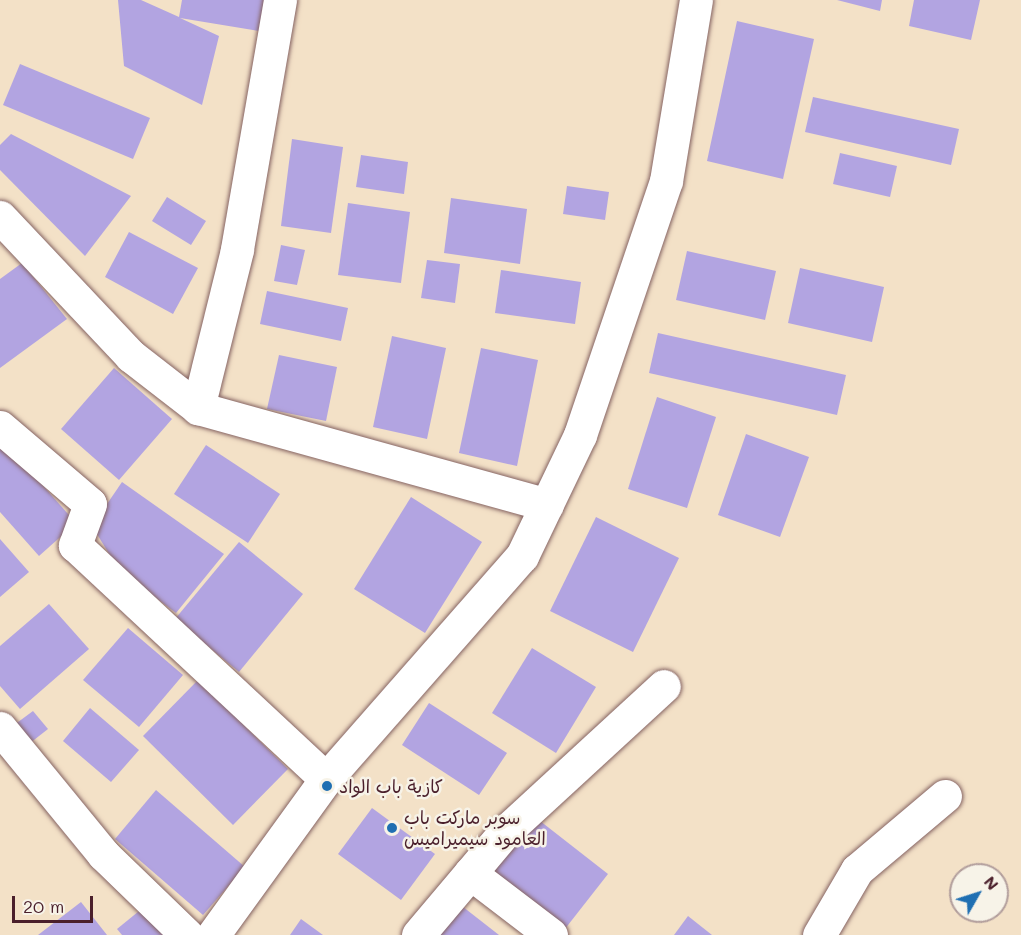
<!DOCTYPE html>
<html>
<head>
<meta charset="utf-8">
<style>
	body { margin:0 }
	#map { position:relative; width:1021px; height:935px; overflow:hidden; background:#f3e1c7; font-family:Mali,"Playpen Sans Arabic",sans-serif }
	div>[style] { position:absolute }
	.building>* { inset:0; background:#b2a4e1 }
	.roads { filter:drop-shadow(0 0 2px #856362) drop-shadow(0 0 2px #856362) }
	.minor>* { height:33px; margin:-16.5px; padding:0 16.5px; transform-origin:16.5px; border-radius:16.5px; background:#fff }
	.dots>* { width:16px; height:16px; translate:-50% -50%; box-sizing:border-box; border:3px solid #f7f3e8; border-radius:50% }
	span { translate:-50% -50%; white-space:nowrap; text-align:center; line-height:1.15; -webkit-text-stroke:5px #f7f3e8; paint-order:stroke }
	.poi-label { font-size:18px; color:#4a1f2b }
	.left { translate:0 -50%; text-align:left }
	.north { position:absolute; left:949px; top:863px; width:60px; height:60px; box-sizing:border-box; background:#f7f3e8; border:2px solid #b29e9c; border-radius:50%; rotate:51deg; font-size:16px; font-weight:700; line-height:24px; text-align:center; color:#4a1f2b }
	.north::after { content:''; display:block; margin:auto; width:21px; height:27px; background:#1f6fb2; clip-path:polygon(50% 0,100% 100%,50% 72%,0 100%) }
	.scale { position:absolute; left:12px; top:896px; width:81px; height:27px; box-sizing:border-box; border:3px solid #4a1f2b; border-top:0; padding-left:8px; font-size:18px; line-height:21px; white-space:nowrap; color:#4a1f2b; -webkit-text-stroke:4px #f7f3e8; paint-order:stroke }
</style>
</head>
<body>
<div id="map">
	<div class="building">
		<i style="clip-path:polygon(118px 0,141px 0,179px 17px,182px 0,264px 0,259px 31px,180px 18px,219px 36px,202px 105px,124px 66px)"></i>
		<i style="clip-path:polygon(837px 0,882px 0,880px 11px)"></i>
		<i style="clip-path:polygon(914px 0,980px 0,971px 40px,909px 26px)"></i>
		<i style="clip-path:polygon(737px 21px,814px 39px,783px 179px,707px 161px)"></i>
		<i style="clip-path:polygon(20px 64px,150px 118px,133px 159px,3px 105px)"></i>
		<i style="clip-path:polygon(813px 97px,959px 129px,951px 165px,805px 132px)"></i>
		<i style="clip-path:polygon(11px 134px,131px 196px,85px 256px,0 170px,0 145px)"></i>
		<i style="clip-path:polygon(292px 139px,343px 147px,331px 233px,281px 226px)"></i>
		<i style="clip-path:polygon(840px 153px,897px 166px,890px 197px,833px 184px)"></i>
		<i style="clip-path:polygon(361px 155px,408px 162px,404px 194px,356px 187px)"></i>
		<i style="clip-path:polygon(567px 186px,609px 192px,605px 220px,563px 214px)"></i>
		<i style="clip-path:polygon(167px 197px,206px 221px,191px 245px,152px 221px)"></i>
		<i style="clip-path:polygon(451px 198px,527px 209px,520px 264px,444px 253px)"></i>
		<i style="clip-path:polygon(348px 203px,410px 212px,401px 283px,338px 275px)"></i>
		<i style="clip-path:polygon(129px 232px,198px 268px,173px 314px,105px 277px)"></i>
		<i style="clip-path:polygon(281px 245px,305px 250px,297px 285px,274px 281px)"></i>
		<i style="clip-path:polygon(687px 251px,776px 271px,765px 320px,676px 300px)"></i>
		<i style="clip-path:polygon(427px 260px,460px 264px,455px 303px,421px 298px)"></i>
		<i style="clip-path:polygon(22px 263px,67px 319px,0 368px,0 279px)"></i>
		<i style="clip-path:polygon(800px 268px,884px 287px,872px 342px,788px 323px)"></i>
		<i style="clip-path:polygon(501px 270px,581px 282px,575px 324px,495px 313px)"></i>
		<i style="clip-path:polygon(267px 291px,348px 308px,341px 341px,260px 324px)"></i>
		<i style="clip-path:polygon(658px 333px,846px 375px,837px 415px,649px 373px)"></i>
		<i style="clip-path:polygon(392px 336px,446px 348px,427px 439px,373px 427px)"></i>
		<i style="clip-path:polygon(481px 348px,538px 360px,517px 466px,459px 453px)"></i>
		<i style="clip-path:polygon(279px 355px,337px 367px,326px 421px,267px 409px)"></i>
		<i style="clip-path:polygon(114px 368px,172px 419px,119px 480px,61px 429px)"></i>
		<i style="clip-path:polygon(657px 397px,716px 417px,687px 508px,628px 489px)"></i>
		<i style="clip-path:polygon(746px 434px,809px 457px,780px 537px,718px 515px)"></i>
		<i style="clip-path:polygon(0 437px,76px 523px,39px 556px,0 512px)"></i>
		<i style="clip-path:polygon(206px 445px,280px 494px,248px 543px,174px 494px)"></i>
		<i style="clip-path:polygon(122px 482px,224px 554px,176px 613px,119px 570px,92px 526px)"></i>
		<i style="clip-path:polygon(411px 497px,482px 542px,425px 633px,354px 589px)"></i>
		<i style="clip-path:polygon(596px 517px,679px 558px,633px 652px,550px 611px)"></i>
		<i style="clip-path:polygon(0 539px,29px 572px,0 597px)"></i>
		<i style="clip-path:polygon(239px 542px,303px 594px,239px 672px,175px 619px)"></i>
		<i style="clip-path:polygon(49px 604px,89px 649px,20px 709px,0 686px,0 646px)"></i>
		<i style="clip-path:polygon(128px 628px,183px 675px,139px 727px,83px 680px)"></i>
		<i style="clip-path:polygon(532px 648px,596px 687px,556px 753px,492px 713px)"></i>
		<i style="clip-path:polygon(198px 680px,288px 769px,233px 825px,143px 736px)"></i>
		<i style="clip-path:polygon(429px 703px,507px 753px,479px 795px,402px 745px)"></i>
		<i style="clip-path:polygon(90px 708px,139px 750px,111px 782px,63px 741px)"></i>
		<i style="clip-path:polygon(33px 711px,48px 729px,25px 747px,10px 728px)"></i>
		<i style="clip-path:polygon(156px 790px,245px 867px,203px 915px,115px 839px)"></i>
		<i style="clip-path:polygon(372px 808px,435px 854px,401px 900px,338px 854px)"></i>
		<i style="clip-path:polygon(535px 817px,608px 874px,561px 934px,488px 877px)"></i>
		<i style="clip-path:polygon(81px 902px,107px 935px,38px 935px)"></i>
		<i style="clip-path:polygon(458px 903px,499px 935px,432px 935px)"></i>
		<i style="clip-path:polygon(144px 907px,169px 935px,122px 935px,117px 929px)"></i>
		<i style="clip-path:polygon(688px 916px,712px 935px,674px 935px)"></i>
		<i style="clip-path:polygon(301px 919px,323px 935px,290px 935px)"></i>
	</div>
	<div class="roads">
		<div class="minor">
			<i style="left:280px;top:0;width:254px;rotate:99.8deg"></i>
			<i style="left:237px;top:250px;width:163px;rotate:103.9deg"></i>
			<i style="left:198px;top:408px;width:362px;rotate:15.5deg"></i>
			<i style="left:0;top:217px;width:191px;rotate:46.7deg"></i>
			<i style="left:131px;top:356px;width:85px;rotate:37.8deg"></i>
			<i style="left:0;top:427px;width:118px;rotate:40.5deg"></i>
			<i style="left:90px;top:504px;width:44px;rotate:110.1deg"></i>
			<i style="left:75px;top:545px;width:343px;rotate:43deg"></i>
			<i style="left:0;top:728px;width:163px;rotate:50.7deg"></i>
			<i style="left:103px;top:854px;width:117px;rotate:44deg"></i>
			<i style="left:470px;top:873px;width:102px;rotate:37.4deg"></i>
			<i style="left:213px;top:935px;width:193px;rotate:-54.1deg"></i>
			<i style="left:326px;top:779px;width:297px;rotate:-48.7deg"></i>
			<i style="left:522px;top:556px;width:134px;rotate:-64.4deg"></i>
			<i style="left:580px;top:435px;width:268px;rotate:-71.3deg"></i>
			<i style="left:666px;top:181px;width:183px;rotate:-80.6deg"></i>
			<i style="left:418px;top:935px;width:133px;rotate:-49.9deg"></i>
			<i style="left:504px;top:833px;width:217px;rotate:-42.6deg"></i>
			<i style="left:819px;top:935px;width:75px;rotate:-59.7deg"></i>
			<i style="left:857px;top:870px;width:115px;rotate:-40.1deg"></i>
		</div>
	</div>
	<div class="dots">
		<i style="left:327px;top:786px;background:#1f6fb2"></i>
		<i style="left:392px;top:828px;background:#1f6fb2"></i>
	</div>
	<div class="poi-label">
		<span class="left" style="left:339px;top:786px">كازية باب الواد</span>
		<span class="left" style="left:404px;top:828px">سوبر ماركت باب<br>العامود سيميراميس</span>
	</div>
	<div class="north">N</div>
	<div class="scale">20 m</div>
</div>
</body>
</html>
